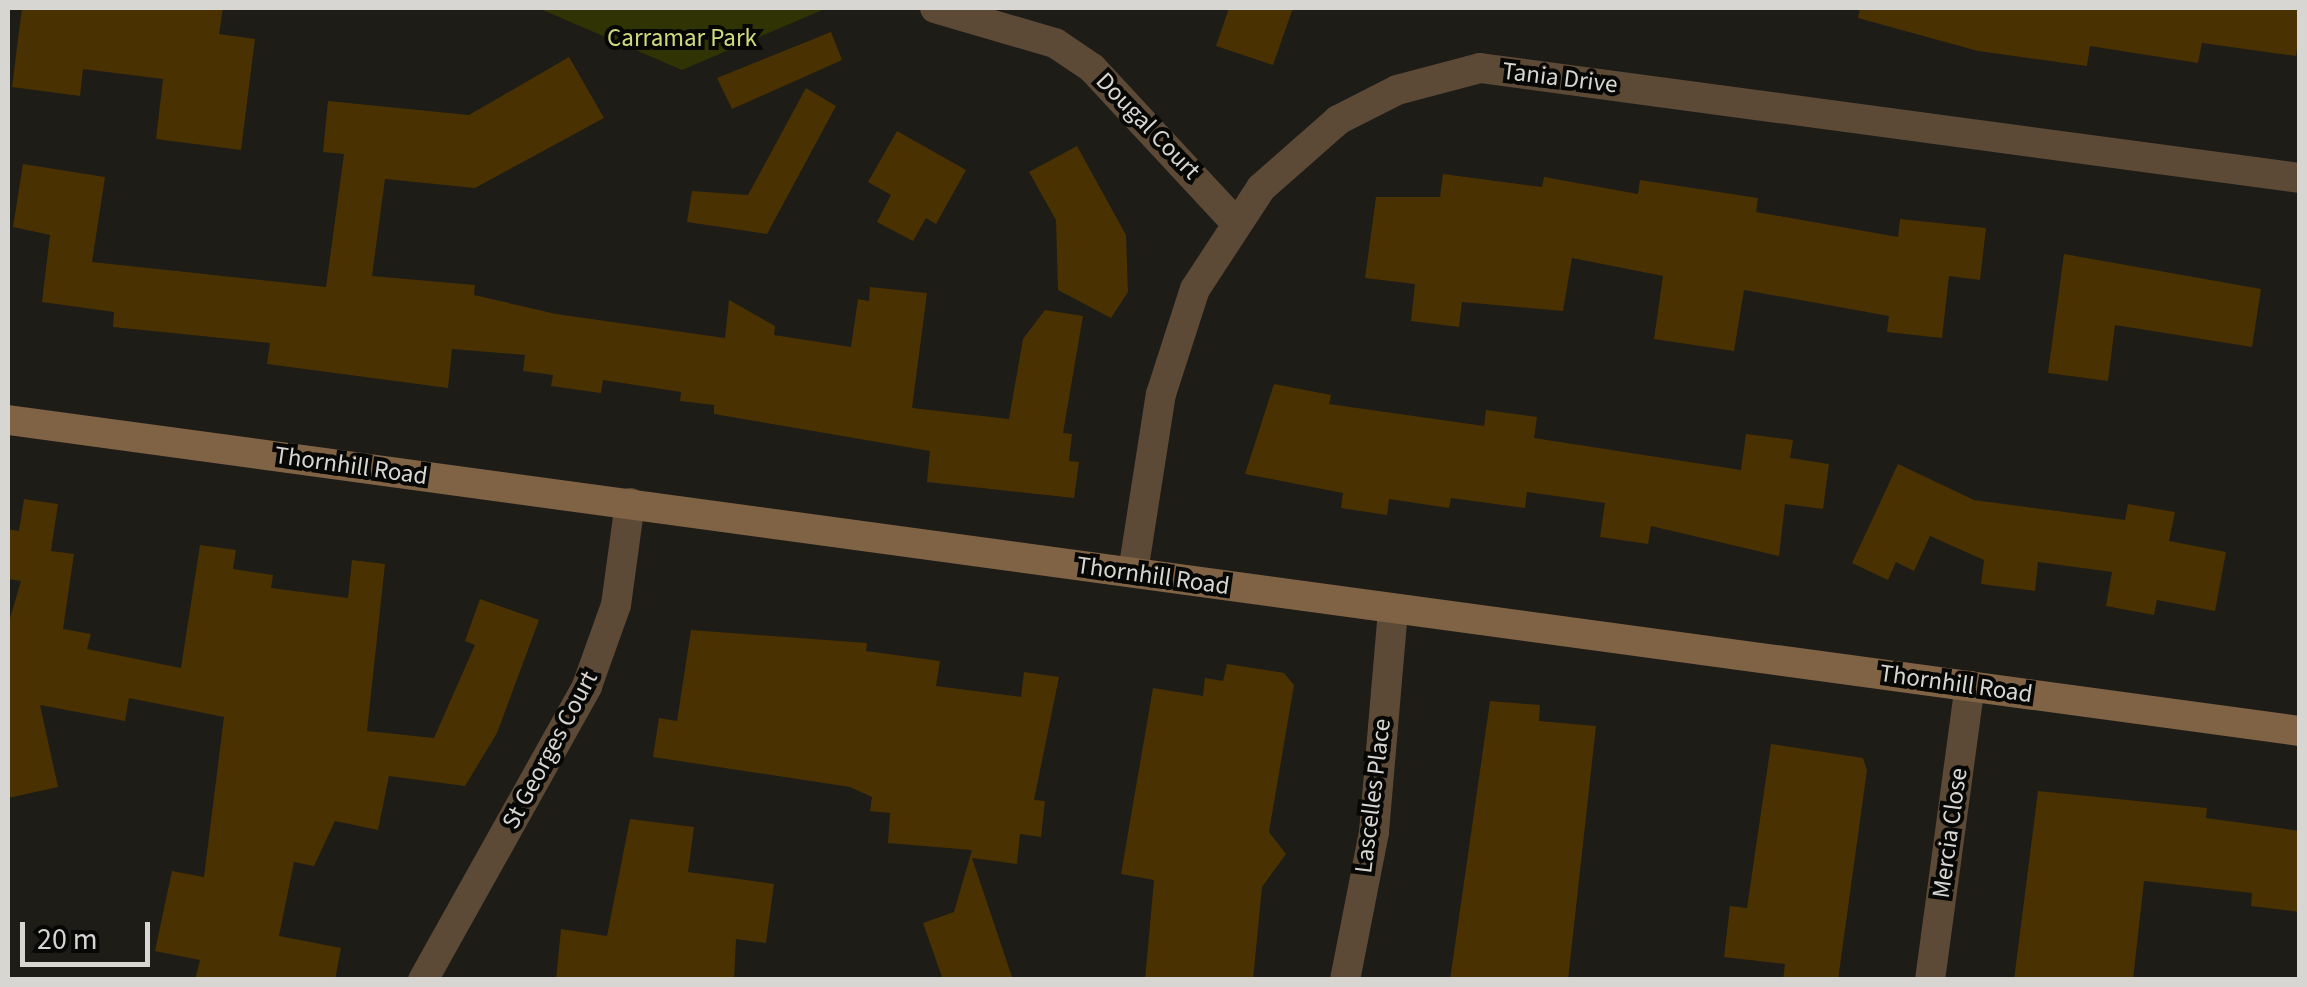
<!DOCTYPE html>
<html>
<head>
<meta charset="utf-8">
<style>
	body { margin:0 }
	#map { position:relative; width:2307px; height:987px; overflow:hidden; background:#1d1c17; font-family:"Source Sans 3",sans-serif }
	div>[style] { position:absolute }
	.green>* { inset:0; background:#303304 }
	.building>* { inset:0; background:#4a3101 }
	.street>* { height:30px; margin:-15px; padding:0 15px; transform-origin:15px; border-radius:15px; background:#5c4936 }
	.secondary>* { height:30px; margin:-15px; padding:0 15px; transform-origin:15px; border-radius:15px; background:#806244 }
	span { translate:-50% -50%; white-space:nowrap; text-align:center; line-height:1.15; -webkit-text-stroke:8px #070705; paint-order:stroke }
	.park-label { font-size:25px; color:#d1da7e }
	.street-label { font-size:25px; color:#d7d6d3 }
	.frame { position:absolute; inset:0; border:10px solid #d7d6d3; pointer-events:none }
	.scale { position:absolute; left:20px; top:922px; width:130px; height:45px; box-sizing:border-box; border:5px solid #d7d6d3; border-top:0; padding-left:12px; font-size:30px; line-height:35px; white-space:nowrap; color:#d7d6d3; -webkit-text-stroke:8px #070705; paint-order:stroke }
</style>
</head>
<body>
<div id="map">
	<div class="green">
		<i style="clip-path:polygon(538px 8px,827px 8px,682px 70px)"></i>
	</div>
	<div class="building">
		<i style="clip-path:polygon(22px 8px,223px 8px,219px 34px,255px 39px,241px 150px,156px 139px,163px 79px,83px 69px,80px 96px,12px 87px)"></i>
		<i style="clip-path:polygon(1229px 8px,1293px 8px,1273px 65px,1216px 46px)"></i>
		<i style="clip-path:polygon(1860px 8px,2300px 8px,2300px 27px,2296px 56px,2202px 43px,2198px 63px,2090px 46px,2087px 66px,1978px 51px,1858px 18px)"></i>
		<i style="clip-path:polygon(831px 32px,842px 60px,732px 109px,717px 78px)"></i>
		<i style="clip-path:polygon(569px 57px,604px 118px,475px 188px,385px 179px,372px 276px,475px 285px,474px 295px,556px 314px,725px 338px,729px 300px,775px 326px,774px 335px,851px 347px,858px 299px,869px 301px,870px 287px,927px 293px,912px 408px,1009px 419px,1023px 339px,1045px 310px,1083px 316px,1063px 433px,1072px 434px,1069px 461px,1079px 462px,1074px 498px,927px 482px,930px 451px,714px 414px,714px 405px,680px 401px,681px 392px,603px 380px,601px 393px,551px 386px,553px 375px,523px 371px,525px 355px,452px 349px,448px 388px,267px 364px,270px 343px,113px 327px,114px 312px,42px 302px,50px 235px,13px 227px,23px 164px,105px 177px,92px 262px,326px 287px,344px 154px,323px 152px,328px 101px,469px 115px)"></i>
		<i style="clip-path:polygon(806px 88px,836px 106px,767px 234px,687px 222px,692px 191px,748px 195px)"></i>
		<i style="clip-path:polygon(897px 131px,966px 170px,936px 224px,926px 218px,913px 241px,877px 222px,891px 195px,868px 182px)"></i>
		<i style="clip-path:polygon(1077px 146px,1126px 235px,1128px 292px,1111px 318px,1058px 290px,1056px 220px,1029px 172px)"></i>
		<i style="clip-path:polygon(1443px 174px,1542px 187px,1544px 177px,1638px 194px,1640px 180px,1758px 198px,1756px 212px,1898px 237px,1900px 219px,1986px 228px,1980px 280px,1949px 276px,1942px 338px,1887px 332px,1889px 316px,1744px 290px,1734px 351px,1654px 339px,1663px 276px,1572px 258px,1563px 311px,1462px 302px,1459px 327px,1411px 321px,1415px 284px,1365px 278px,1376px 197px,1440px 197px)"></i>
		<i style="clip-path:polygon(2064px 254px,2261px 289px,2252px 347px,2115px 325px,2108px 381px,2048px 373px)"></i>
		<i style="clip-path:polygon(1274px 384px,1331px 395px,1329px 404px,1484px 426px,1486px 410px,1537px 417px,1534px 438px,1741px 470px,1746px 434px,1793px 440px,1790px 458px,1829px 464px,1823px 509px,1785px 504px,1779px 556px,1651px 526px,1648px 544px,1600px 537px,1605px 503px,1527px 492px,1525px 508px,1451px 498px,1449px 508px,1389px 499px,1387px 515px,1341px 508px,1343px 493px,1245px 474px)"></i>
		<i style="clip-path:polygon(1898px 464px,1974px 500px,2125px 520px,2128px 504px,2175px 512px,2169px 541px,2226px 552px,2215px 611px,2157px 600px,2154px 615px,2106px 606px,2112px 572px,2038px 562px,2035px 591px,1981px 584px,1984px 560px,1930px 536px,1914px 571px,1896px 562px,1888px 580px,1852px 563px)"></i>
		<i style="clip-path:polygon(24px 499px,58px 504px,51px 551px,74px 554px,63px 629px,91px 634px,87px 649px,181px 668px,200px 545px,236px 550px,233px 569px,273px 575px,271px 588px,348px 598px,352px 560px,385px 564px,367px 731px,434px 738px,475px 645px,465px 641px,480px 599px,539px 620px,497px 733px,465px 786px,389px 776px,378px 830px,335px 821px,314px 866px,294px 862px,279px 936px,341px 948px,335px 980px,195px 980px,200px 960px,155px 951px,172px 871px,204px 877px,224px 717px,129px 698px,125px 721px,40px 705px,58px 787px,8px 798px,8px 625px,21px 581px,8px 579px,8px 529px,19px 531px)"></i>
		<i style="clip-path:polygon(691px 630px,867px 643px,866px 651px,940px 661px,936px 686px,1021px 697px,1024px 672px,1059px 677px,1034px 800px,1045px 801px,1041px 837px,1020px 834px,1017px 864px,972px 858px,1013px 980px,943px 980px,923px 923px,954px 912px,972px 850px,888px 843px,890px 813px,870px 811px,872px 797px,850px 787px,653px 757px,659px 718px,677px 721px)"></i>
		<i style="clip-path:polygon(1227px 664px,1284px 673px,1294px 685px,1269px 832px,1286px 854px,1262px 887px,1253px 980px,1145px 980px,1154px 880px,1121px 874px,1153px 688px,1203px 696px,1205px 678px,1223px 681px)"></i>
		<i style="clip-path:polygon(1490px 701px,1540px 705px,1539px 721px,1596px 726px,1568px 980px,1450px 980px)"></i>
		<i style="clip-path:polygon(1771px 744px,1863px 758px,1867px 770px,1838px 980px,1783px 980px,1785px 964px,1724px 957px,1730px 906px,1747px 908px)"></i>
		<i style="clip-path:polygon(2038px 791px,2207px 808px,2206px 818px,2300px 831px,2300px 912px,2251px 906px,2252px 893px,2144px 881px,2133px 980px,2014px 980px)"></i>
		<i style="clip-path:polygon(630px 819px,694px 827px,688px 872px,774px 884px,766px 943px,736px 939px,734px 980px,556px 980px,561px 929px,607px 936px)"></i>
	</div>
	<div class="street">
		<i style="left:935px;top:8px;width:125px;rotate:16.3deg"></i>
		<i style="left:1055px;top:43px;width:45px;rotate:34deg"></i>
		<i style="left:1092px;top:68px;width:212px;rotate:47.1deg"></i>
		<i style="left:1133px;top:572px;width:180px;rotate:-81.1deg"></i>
		<i style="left:1161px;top:394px;width:110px;rotate:-72.1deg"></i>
		<i style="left:1195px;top:289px;width:121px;rotate:-56.8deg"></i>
		<i style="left:1261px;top:188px;width:103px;rotate:-41.4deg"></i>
		<i style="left:1338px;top:120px;width:66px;rotate:-27deg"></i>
		<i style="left:1397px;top:90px;width:86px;rotate:-14.8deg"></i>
		<i style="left:1480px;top:68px;width:827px;rotate:7.64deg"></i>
		<i style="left:423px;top:980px;width:337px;rotate:-60.8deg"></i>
		<i style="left:587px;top:686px;width:86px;rotate:-70.3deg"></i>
		<i style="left:616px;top:605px;width:103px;rotate:-82.2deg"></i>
		<i style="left:1345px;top:980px;width:151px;rotate:-78.9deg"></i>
		<i style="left:1374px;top:832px;width:222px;rotate:-85.1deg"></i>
		<i style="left:1930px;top:980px;width:297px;rotate:-82.3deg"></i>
	</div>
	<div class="secondary">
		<i style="left:8px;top:420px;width:2313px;rotate:7.73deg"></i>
	</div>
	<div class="park-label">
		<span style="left:682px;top:38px">Carramar Park</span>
	</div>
	<div class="street-label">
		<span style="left:1560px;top:78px;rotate:7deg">Tania Drive</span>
		<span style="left:1148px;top:126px;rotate:46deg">Dougal Court</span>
		<span style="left:351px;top:466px;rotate:8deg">Thornhill Road</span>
		<span style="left:1153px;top:576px;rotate:8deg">Thornhill Road</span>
		<span style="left:1956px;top:684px;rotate:8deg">Thornhill Road</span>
		<span style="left:550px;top:750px;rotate:-62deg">St Georges Court</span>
		<span style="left:1373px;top:796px;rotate:-83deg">Lascelles Place</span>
		<span style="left:1950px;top:833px;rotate:-82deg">Mercia Close</span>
	</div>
	<div class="frame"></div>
	<div class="scale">20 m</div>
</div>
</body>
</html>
